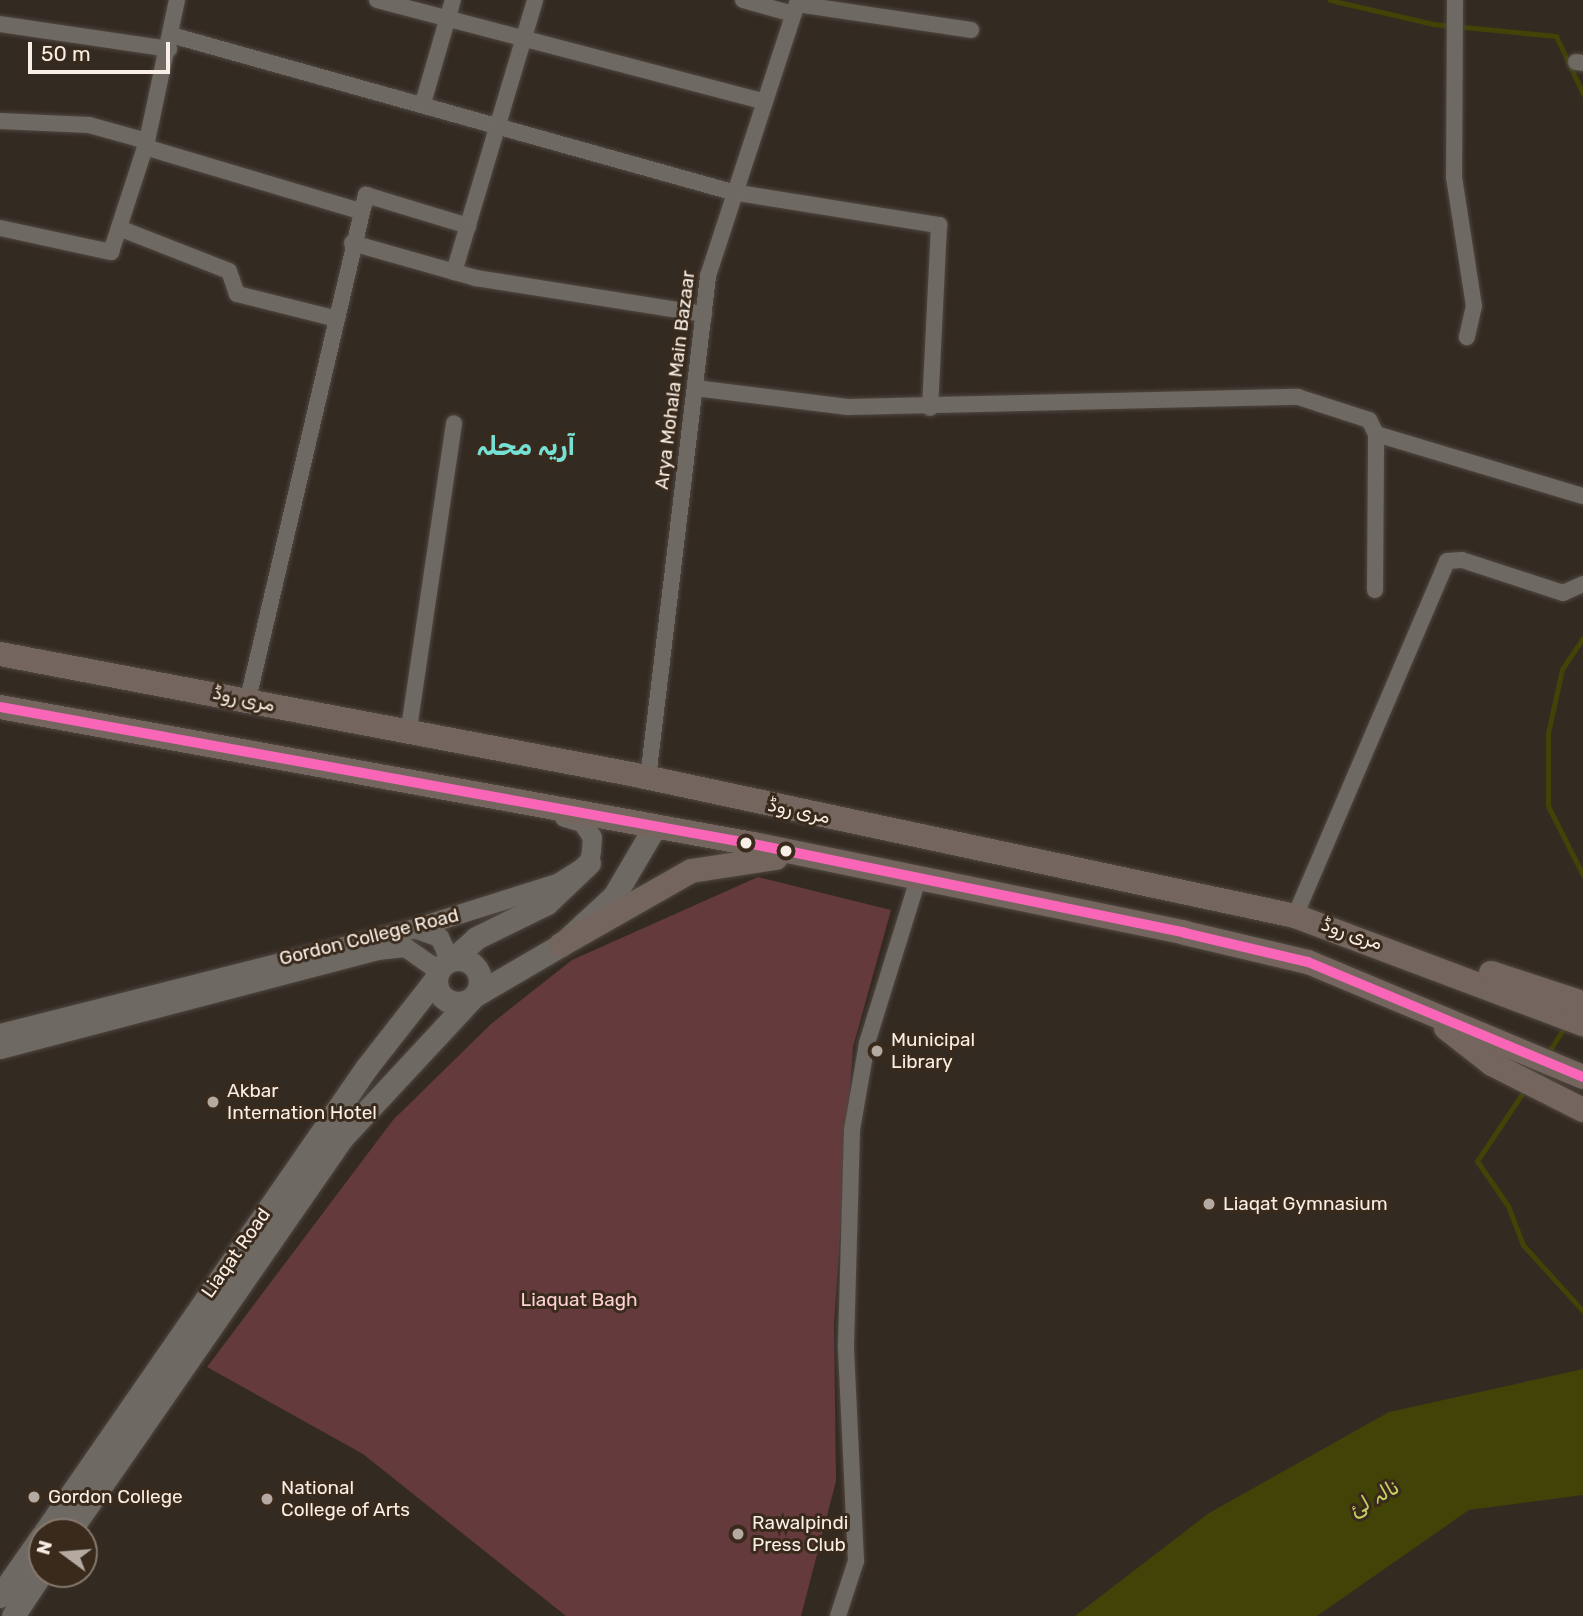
<!DOCTYPE html>
<html>
<head>
<meta charset="utf-8">
<style>
	body { margin:0 }
	#map { position:relative; width:1583px; height:1616px; overflow:hidden; background:#332a22; font-family:Rubik,Vazirmatn,sans-serif }
	div>[style] { position:absolute }
	.green>* { inset:0; background:#653a3d }
	.water>* { inset:0; background:#414307 }
	.stream>* { height:5px; margin:-2.5px; padding:0 2.5px; transform-origin:2.5px; border-radius:2.5px; background:#414307 }
	.roads { filter:drop-shadow(0 0 2px #4f4740) drop-shadow(0 0 2px #4f4740) }
	.minor>* { height:16px; margin:-8px; padding:0 8px; transform-origin:8px; border-radius:8px; background:#6f6963 }
	.tertiary>* { height:19px; margin:-9.5px; padding:0 9.5px; transform-origin:9.5px; border-radius:9.5px; background:#6f6963 }
	.secondary>* { height:23px; margin:-11.5px; padding:0 11.5px; transform-origin:11.5px; border-radius:11.5px; background:#6f6963 }
	.secondary>.ring { margin:-11.5px; padding:0; box-sizing:content-box; background:none; border:23px solid #6f6963; border-radius:50% }
	.primary>* { height:24px; margin:-12px; padding:0 12px; transform-origin:12px; border-radius:12px; background:#74665e }
	.bus-1>* { height:10px; margin:-5px; padding:0 5px; transform-origin:5px; border-radius:5px; background:#fa66b7 }
	.dots>* { width:19px; height:19px; translate:-50% -50%; box-sizing:border-box; border:4px solid #392a1c; border-radius:50% }
	span { translate:-50% -50%; white-space:nowrap; text-align:center; line-height:1.15; -webkit-text-stroke:6px #392a1c; paint-order:stroke }
	.street-label { font-size:19px; color:#f9efe6 }
	.poi-label { font-size:19px; color:#f9efe6 }
	.left { translate:0 -50%; text-align:left }
	.park-label { font-size:19px; color:#fed0d3 }
	.water-label { font-size:21px; color:#c8d065; font-style:italic }
	.district-label { font-size:26px; color:#76e0d4; font-weight:700 }
	.north { position:absolute; left:28px; top:1518px; width:70px; height:70px; box-sizing:border-box; background:#392a1c; border:2px solid #86796d; border-radius:50%; rotate:286deg; font-size:19px; font-weight:700; line-height:28px; text-align:center; color:#f9efe6 }
	.north::after { content:''; display:block; margin:auto; width:24px; height:32px; background:#b4aaa1; clip-path:polygon(50% 0,100% 100%,50% 72%,0 100%) }
	.scale { position:absolute; left:28px; top:42px; width:142px; height:32px; box-sizing:border-box; border:4px solid #f9efe6; border-top:0; padding-left:9px; font-size:21px; line-height:24px; white-space:nowrap; color:#f9efe6; -webkit-text-stroke:5px #392a1c; paint-order:stroke }
</style>
</head>
<body>
<div id="map">
	<div class="green">
		<i style="clip-path:polygon(758px 877px,891px 910px,853px 1047px,834px 1324px,836px 1481px,801px 1616px,566px 1616px,363px 1454px,207px 1367px,393px 1120px,491px 1024px,572px 960px)"></i>
	</div>
	<div class="water">
		<i style="clip-path:polygon(1583px 1369px,1583px 1495px,1469px 1510px,1317px 1616px,1075px 1616px,1209px 1513px,1389px 1412px)"></i>
	</div>
	<div class="stream">
		<i style="left:1330px;top:0;width:106px;rotate:13.1deg"></i>
		<i style="left:1433px;top:24px;width:124px;rotate:5.6deg"></i>
		<i style="left:1556px;top:36px;width:64px;rotate:65deg"></i>
		<i style="left:1583px;top:638px;width:37px;rotate:124deg"></i>
		<i style="left:1562px;top:669px;width:66px;rotate:102.3deg"></i>
		<i style="left:1548px;top:733px;width:73px;rotate:90deg"></i>
		<i style="left:1548px;top:806px;width:77px;rotate:63.1deg"></i>
		<i style="left:1548px;top:1053px;width:32px;rotate:-58deg"></i>
		<i style="left:1526px;top:1088px;width:88px;rotate:123.9deg"></i>
		<i style="left:1477px;top:1161px;width:55px;rotate:55.4deg"></i>
		<i style="left:1508px;top:1206px;width:42px;rotate:69deg"></i>
		<i style="left:1523px;top:1245px;width:89px;rotate:47.7deg"></i>
	</div>
	<div class="roads">
		<div class="minor">
			<i style="left:377px;top:0;width:399px;rotate:14.7deg"></i>
			<i style="left:743px;top:0;width:52px;rotate:15.6deg"></i>
			<i style="left:1455px;top:0;width:177px;rotate:90.3deg"></i>
			<i style="left:1454px;top:177px;width:131px;rotate:81.2deg"></i>
			<i style="left:1474px;top:306px;width:32px;rotate:103deg"></i>
			<i style="left:797px;top:4px;width:176px;rotate:8.5deg"></i>
			<i style="left:0;top:24px;width:171px;rotate:8.4deg"></i>
			<i style="left:171px;top:35px;width:583px;rotate:15.63deg"></i>
			<i style="left:732px;top:192px;width:210px;rotate:9.1deg"></i>
			<i style="left:939px;top:225px;width:183px;rotate:92.8deg"></i>
			<i style="left:1576px;top:62px;width:7px;rotate:8deg"></i>
			<i style="left:423px;top:103px;width:107px;rotate:-73.8deg"></i>
			<i style="left:0;top:121px;width:89px;rotate:2.6deg"></i>
			<i style="left:89px;top:125px;width:60px;rotate:15.4deg"></i>
			<i style="left:145px;top:147px;width:224px;rotate:16.6deg"></i>
			<i style="left:0;top:228px;width:114px;rotate:12.2deg"></i>
			<i style="left:111px;top:252px;width:117px;rotate:-72deg"></i>
			<i style="left:147px;top:141px;width:144px;rotate:-78deg"></i>
			<i style="left:119px;top:228px;width:118px;rotate:21.4deg"></i>
			<i style="left:229px;top:271px;width:24px;rotate:71deg"></i>
			<i style="left:237px;top:294px;width:99px;rotate:14deg"></i>
			<i style="left:352px;top:243px;width:129px;rotate:15.8deg"></i>
			<i style="left:476px;top:278px;width:231px;rotate:9deg"></i>
			<i style="left:454px;top:272px;width:284px;rotate:-73.4deg"></i>
			<i style="left:695px;top:388px;width:154px;rotate:7.1deg"></i>
			<i style="left:848px;top:407px;width:450px;rotate:-1.3deg"></i>
			<i style="left:1298px;top:397px;width:75px;rotate:17.9deg"></i>
			<i style="left:1369px;top:420px;width:16px;rotate:63deg"></i>
			<i style="left:1376px;top:434px;width:216px;rotate:16.7deg"></i>
			<i style="left:1375px;top:590px;width:156px;rotate:-89.6deg"></i>
			<i style="left:248px;top:699px;width:518px;rotate:-76.82deg"></i>
			<i style="left:366px;top:195px;width:107px;rotate:16.9deg"></i>
			<i style="left:408px;top:735px;width:315px;rotate:-81.6deg"></i>
			<i style="left:648px;top:778px;width:506px;rotate:-83.18deg"></i>
			<i style="left:708px;top:276px;width:290px;rotate:-71.9deg"></i>
			<i style="left:1295px;top:916px;width:386px;rotate:-66.8deg"></i>
			<i style="left:1447px;top:561px;width:15px;rotate:-4deg"></i>
			<i style="left:1462px;top:560px;width:106px;rotate:18.1deg"></i>
			<i style="left:1563px;top:593px;width:22px;rotate:-24deg"></i>
			<i style="left:838px;top:1616px;width:58px;rotate:-71.9deg"></i>
			<i style="left:856px;top:1561px;width:216px;rotate:-92.7deg"></i>
			<i style="left:846px;top:1345px;width:215px;rotate:-88.4deg"></i>
			<i style="left:852px;top:1130px;width:88px;rotate:-80.2deg"></i>
			<i style="left:867px;top:1043px;width:172px;rotate:-72.7deg"></i>
		</div>
		<div class="tertiary">
			<i style="left:414px;top:928px;width:27px;rotate:20deg"></i>
			<i style="left:439px;top:937px;width:26px;rotate:65deg"></i>
			<i style="left:0;top:1033px;width:427px;rotate:-14.2deg"></i>
			<i style="left:414px;top:928px;width:150px;rotate:-17.5deg"></i>
			<i style="left:557px;top:883px;width:38px;rotate:-32deg"></i>
			<i style="left:589px;top:863px;width:13px;rotate:-81deg"></i>
			<i style="left:591px;top:850px;width:13px;rotate:-86deg"></i>
			<i style="left:592px;top:837px;width:18px;rotate:-124deg"></i>
			<i style="left:582px;top:822px;width:19px;rotate:-164deg"></i>
			<i style="left:0;top:1049px;width:390px;rotate:-14.7deg"></i>
			<i style="left:377px;top:950px;width:28px;rotate:-6deg"></i>
			<i style="left:405px;top:947px;width:40px;rotate:34.9deg"></i>
		</div>
		<div class="secondary">
			<i class="ring" style="left:436px;top:959px;width:21px;height:21px"></i>
			<i style="left:453px;top:959px;width:31px;rotate:-42deg"></i>
			<i style="left:476px;top:938px;width:79px;rotate:-26.2deg"></i>
			<i style="left:547px;top:903px;width:58px;rotate:-43.6deg"></i>
			<i style="left:477px;top:994px;width:97px;rotate:-30.3deg"></i>
			<i style="left:561px;top:945px;width:72px;rotate:-42.8deg"></i>
			<i style="left:614px;top:896px;width:79px;rotate:-59.5deg"></i>
			<i style="left:45px;top:1532px;width:566px;rotate:-55.3deg"></i>
			<i style="left:367px;top:1067px;width:110px;rotate:-52deg"></i>
			<i style="left:69px;top:1532px;width:477px;rotate:-55.3deg"></i>
			<i style="left:340px;top:1140px;width:190px;rotate:-47.1deg"></i>
			<i style="left:0;top:1596px;width:73px;rotate:-55deg"></i>
			<i style="left:13px;top:1616px;width:53px;rotate:-56.6deg"></i>
		</div>
		<div class="primary">
			<i style="left:0;top:654px;width:642px;rotate:10.77deg"></i>
			<i style="left:631px;top:774px;width:679px;rotate:12.07deg"></i>
			<i style="left:1295px;top:916px;width:308px;rotate:20.6deg"></i>
			<i style="left:0;top:707px;width:765px;rotate:10.31deg"></i>
			<i style="left:753px;top:844px;width:441px;rotate:11.6deg"></i>
			<i style="left:1185px;top:933px;width:126px;rotate:13.3deg"></i>
			<i style="left:1308px;top:962px;width:298px;rotate:22.7deg"></i>
			<i style="left:561px;top:945px;width:150px;rotate:-29.6deg"></i>
			<i style="left:691px;top:871px;width:86px;rotate:-8.7deg"></i>
			<i style="left:1491px;top:973px;width:97px;rotate:18.1deg"></i>
			<i style="left:1446px;top:1028px;width:58px;rotate:38deg"></i>
			<i style="left:1492px;top:1064px;width:102px;rotate:26.8deg"></i>
		</div>
	</div>
	<div class="bus-1">
		<i style="left:0;top:707px;width:765px;rotate:10.31deg"></i>
		<i style="left:753px;top:844px;width:441px;rotate:11.6deg"></i>
		<i style="left:1185px;top:933px;width:126px;rotate:13.3deg"></i>
		<i style="left:1308px;top:962px;width:298px;rotate:22.7deg"></i>
	</div>
	<div class="dots">
		<i style="left:746px;top:843px;background:#f9efe6"></i>
		<i style="left:786px;top:851px;background:#f9efe6"></i>
		<i style="left:877px;top:1051px;background:#b4aaa1"></i>
		<i style="left:213px;top:1102px;background:#b4aaa1"></i>
		<i style="left:1209px;top:1204px;background:#b4aaa1"></i>
		<i style="left:34px;top:1497px;background:#b4aaa1"></i>
		<i style="left:267px;top:1499px;background:#b4aaa1"></i>
		<i style="left:738px;top:1534px;background:#b4aaa1"></i>
	</div>
	<div class="street-label">
		<span style="left:675px;top:380px;rotate:-83deg">Arya Mohala Main Bazaar</span>
		<span style="left:244px;top:699px;rotate:12deg">مری روڈ</span>
		<span style="left:799px;top:811px;rotate:12deg">مری روڈ</span>
		<span style="left:1352px;top:934px;rotate:19deg">مری روڈ</span>
		<span style="left:369px;top:937px;rotate:-14deg">Gordon College Road</span>
		<span style="left:236px;top:1253px;rotate:-55deg">Liaqat Road</span>
	</div>
	<div class="poi-label">
		<span class="left" style="left:891px;top:1051px">Municipal<br>Library</span>
		<span class="left" style="left:227px;top:1102px">Akbar<br>Internation Hotel</span>
		<span class="left" style="left:1223px;top:1204px">Liaqat Gymnasium</span>
		<span class="left" style="left:281px;top:1499px">National<br>College of Arts</span>
		<span class="left" style="left:48px;top:1497px">Gordon College</span>
		<span class="left" style="left:752px;top:1534px">Rawalpindi<br>Press Club</span>
	</div>
	<div class="park-label">
		<span style="left:579px;top:1300px">Liaquat Bagh</span>
	</div>
	<div class="water-label">
		<span style="left:1374px;top:1498px;rotate:-29deg">نالہ لئ</span>
	</div>
	<div class="district-label">
		<span style="left:526px;top:447px">آریہ محلہ</span>
	</div>
	<div class="north">N</div>
	<div class="scale">50 m</div>
</div>
</body>
</html>
